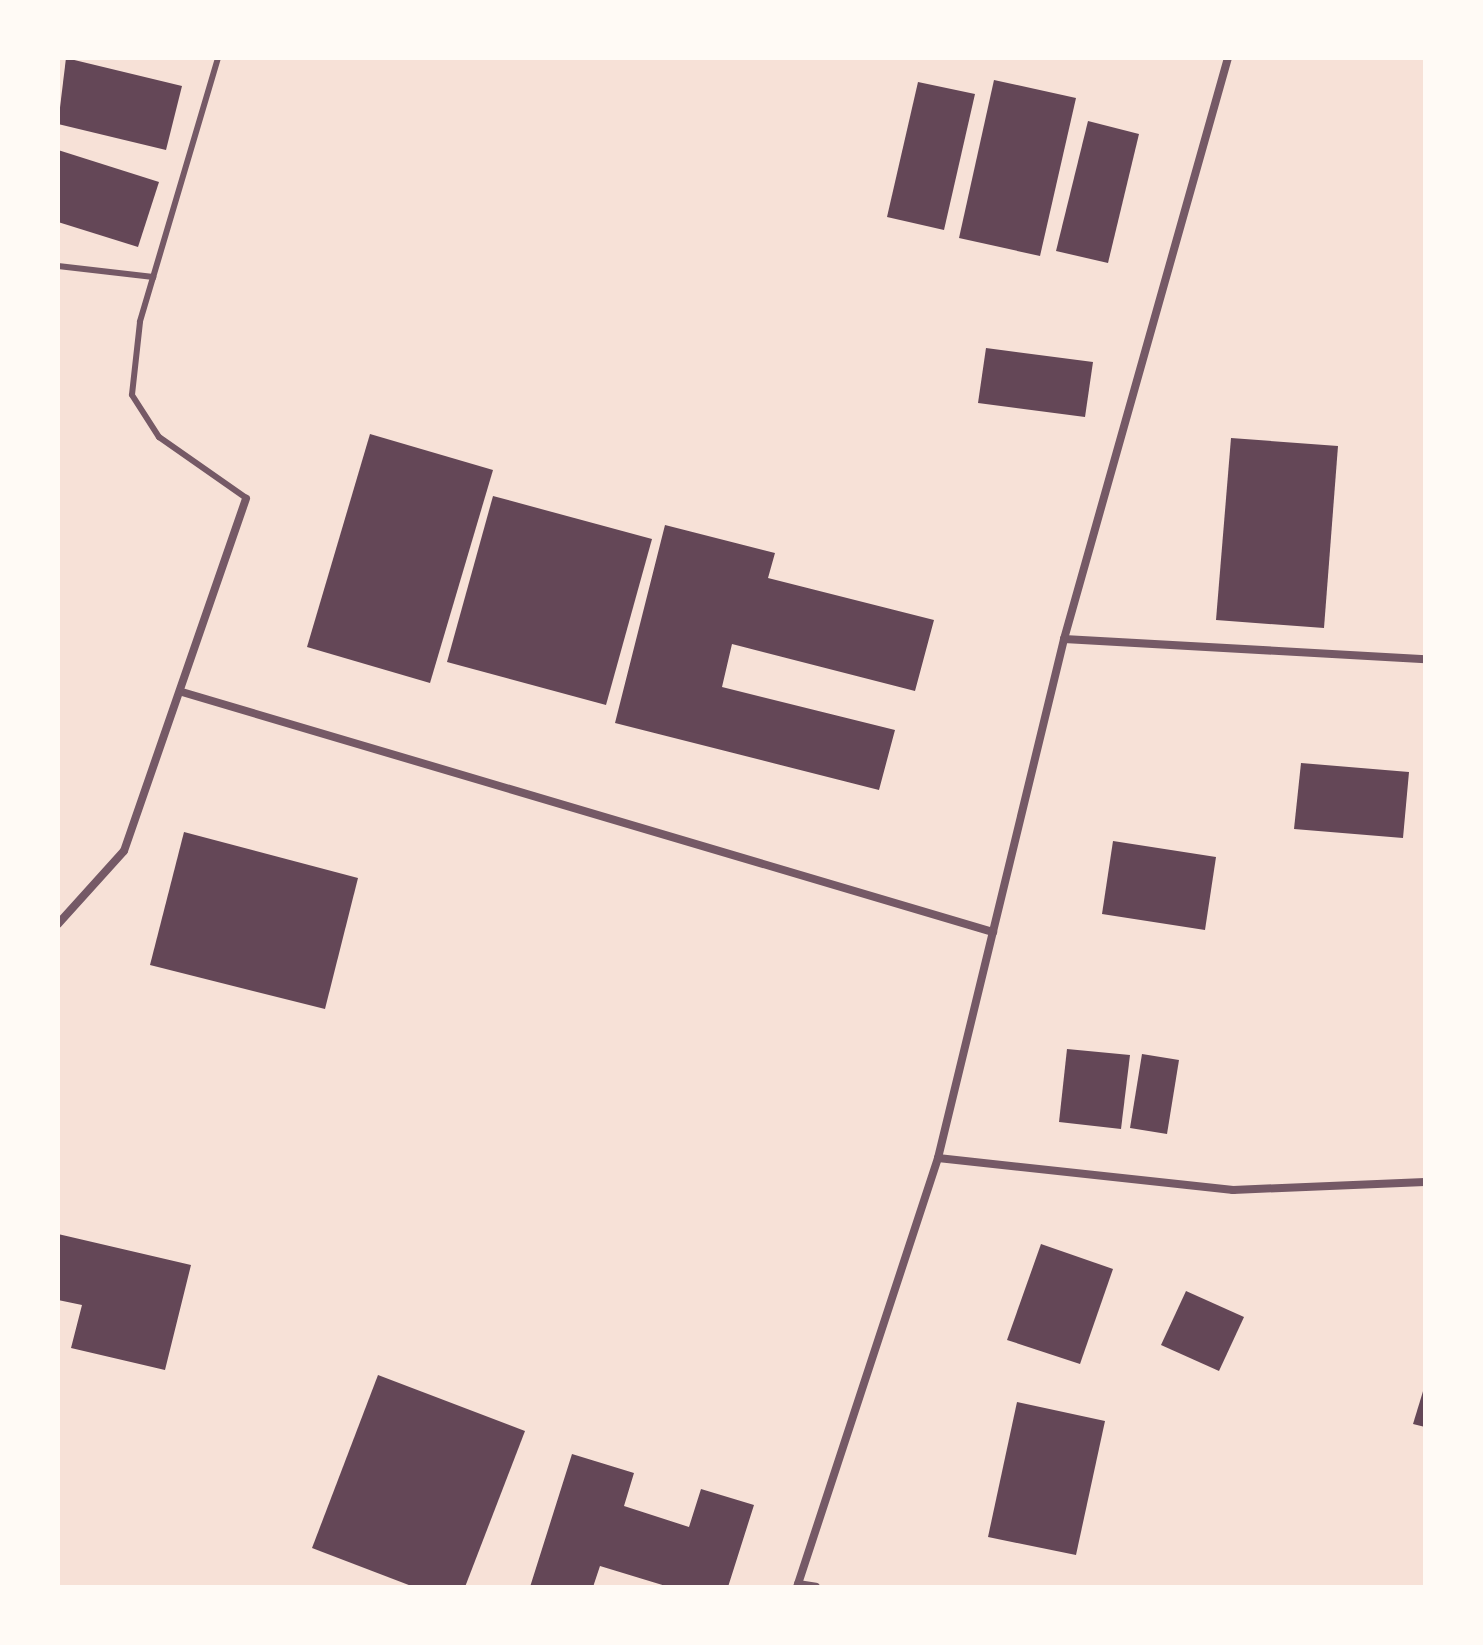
<!DOCTYPE html>
<html>
<head>
<meta charset="utf-8">
<style>
	body { margin:0 }
	#map { position:relative; width:1483px; height:1645px; overflow:hidden; background:#f7e1d7; font-family:"Playfair Display",serif }
	div>[style] { position:absolute }
	.building>* { inset:0; background:#644757 }
	.service>* { height:6px; margin:-3px; padding:0 3px; transform-origin:3px; border-radius:3px; background:#755966 }
	.minor>* { height:8px; margin:-4px; padding:0 4px; transform-origin:4px; border-radius:4px; background:#755966 }
	span { translate:-50% -50%; white-space:nowrap; text-align:center; line-height:1.15; -webkit-text-stroke:8px #fffaf5; paint-order:stroke }
	.frame { position:absolute; inset:0; border:60px solid #fffaf5; pointer-events:none }
</style>
</head>
<body>
<div id="map">
	<div class="building">
		<i style="clip-path:polygon(66px 58px,182px 86px,166px 150px,58px 124px)"></i>
		<i style="clip-path:polygon(994px 80px,1076px 98px,1040px 256px,959px 238px)"></i>
		<i style="clip-path:polygon(918px 82px,975px 94px,944px 230px,887px 217px)"></i>
		<i style="clip-path:polygon(1088px 121px,1139px 134px,1108px 263px,1056px 251px)"></i>
		<i style="clip-path:polygon(58px 150px,159px 182px,138px 247px,58px 222px)"></i>
		<i style="clip-path:polygon(986px 348px,1093px 362px,1085px 417px,978px 403px)"></i>
		<i style="clip-path:polygon(370px 434px,493px 470px,430px 683px,307px 647px)"></i>
		<i style="clip-path:polygon(1231px 438px,1338px 446px,1324px 628px,1216px 620px)"></i>
		<i style="clip-path:polygon(493px 496px,652px 539px,606px 705px,447px 662px)"></i>
		<i style="clip-path:polygon(665px 525px,775px 553px,768px 578px,934px 620px,915px 691px,732px 644px,722px 687px,895px 730px,879px 790px,615px 723px)"></i>
		<i style="clip-path:polygon(1301px 763px,1409px 772px,1403px 838px,1294px 829px)"></i>
		<i style="clip-path:polygon(184px 832px,358px 878px,325px 1009px,150px 965px)"></i>
		<i style="clip-path:polygon(1113px 841px,1216px 857px,1205px 930px,1102px 914px)"></i>
		<i style="clip-path:polygon(1067px 1049px,1130px 1055px,1121px 1129px,1059px 1122px)"></i>
		<i style="clip-path:polygon(1142px 1054px,1179px 1060px,1167px 1134px,1130px 1128px)"></i>
		<i style="clip-path:polygon(58px 1234px,191px 1265px,165px 1370px,71px 1348px,82px 1305px,58px 1300px)"></i>
		<i style="clip-path:polygon(1041px 1244px,1113px 1269px,1080px 1364px,1007px 1340px)"></i>
		<i style="clip-path:polygon(1186px 1291px,1244px 1317px,1219px 1371px,1161px 1345px)"></i>
		<i style="clip-path:polygon(378px 1375px,525px 1431px,465px 1587px,414px 1587px,312px 1548px)"></i>
		<i style="clip-path:polygon(1424px 1388px,1425px 1388px,1425px 1427px,1413px 1424px)"></i>
		<i style="clip-path:polygon(1017px 1402px,1105px 1421px,1076px 1555px,988px 1537px)"></i>
		<i style="clip-path:polygon(572px 1454px,634px 1473px,624px 1506px,689px 1527px,701px 1489px,754px 1505px,728px 1587px,669px 1587px,600px 1566px,593px 1587px,530px 1587px)"></i>
	</div>
	<div class="service">
		<i style="left:218px;top:58px;width:275px;rotate:106.5deg"></i>
		<i style="left:140px;top:322px;width:73px;rotate:96.3deg"></i>
		<i style="left:132px;top:395px;width:50px;rotate:57.3deg"></i>
		<i style="left:159px;top:437px;width:106px;rotate:35deg"></i>
		<i style="left:58px;top:266px;width:96px;rotate:6.6deg"></i>
	</div>
	<div class="minor">
		<i style="left:1064px;top:639px;width:362px;rotate:3.2deg"></i>
		<i style="left:182px;top:692px;width:846px;rotate:16.49deg"></i>
		<i style="left:58px;top:924px;width:98px;rotate:-47.9deg"></i>
		<i style="left:124px;top:851px;width:373px;rotate:-70.9deg"></i>
		<i style="left:938px;top:1158px;width:297px;rotate:6.2deg"></i>
		<i style="left:1233px;top:1190px;width:192px;rotate:-2.4deg"></i>
		<i style="left:798px;top:1584px;width:18px;rotate:9deg"></i>
		<i style="left:797px;top:1587px;width:452px;rotate:-71.8deg"></i>
		<i style="left:938px;top:1158px;width:534px;rotate:-76.35deg"></i>
		<i style="left:1064px;top:639px;width:604px;rotate:-74.24deg"></i>
	</div>
	<div class="frame"></div>
</div>
</body>
</html>
